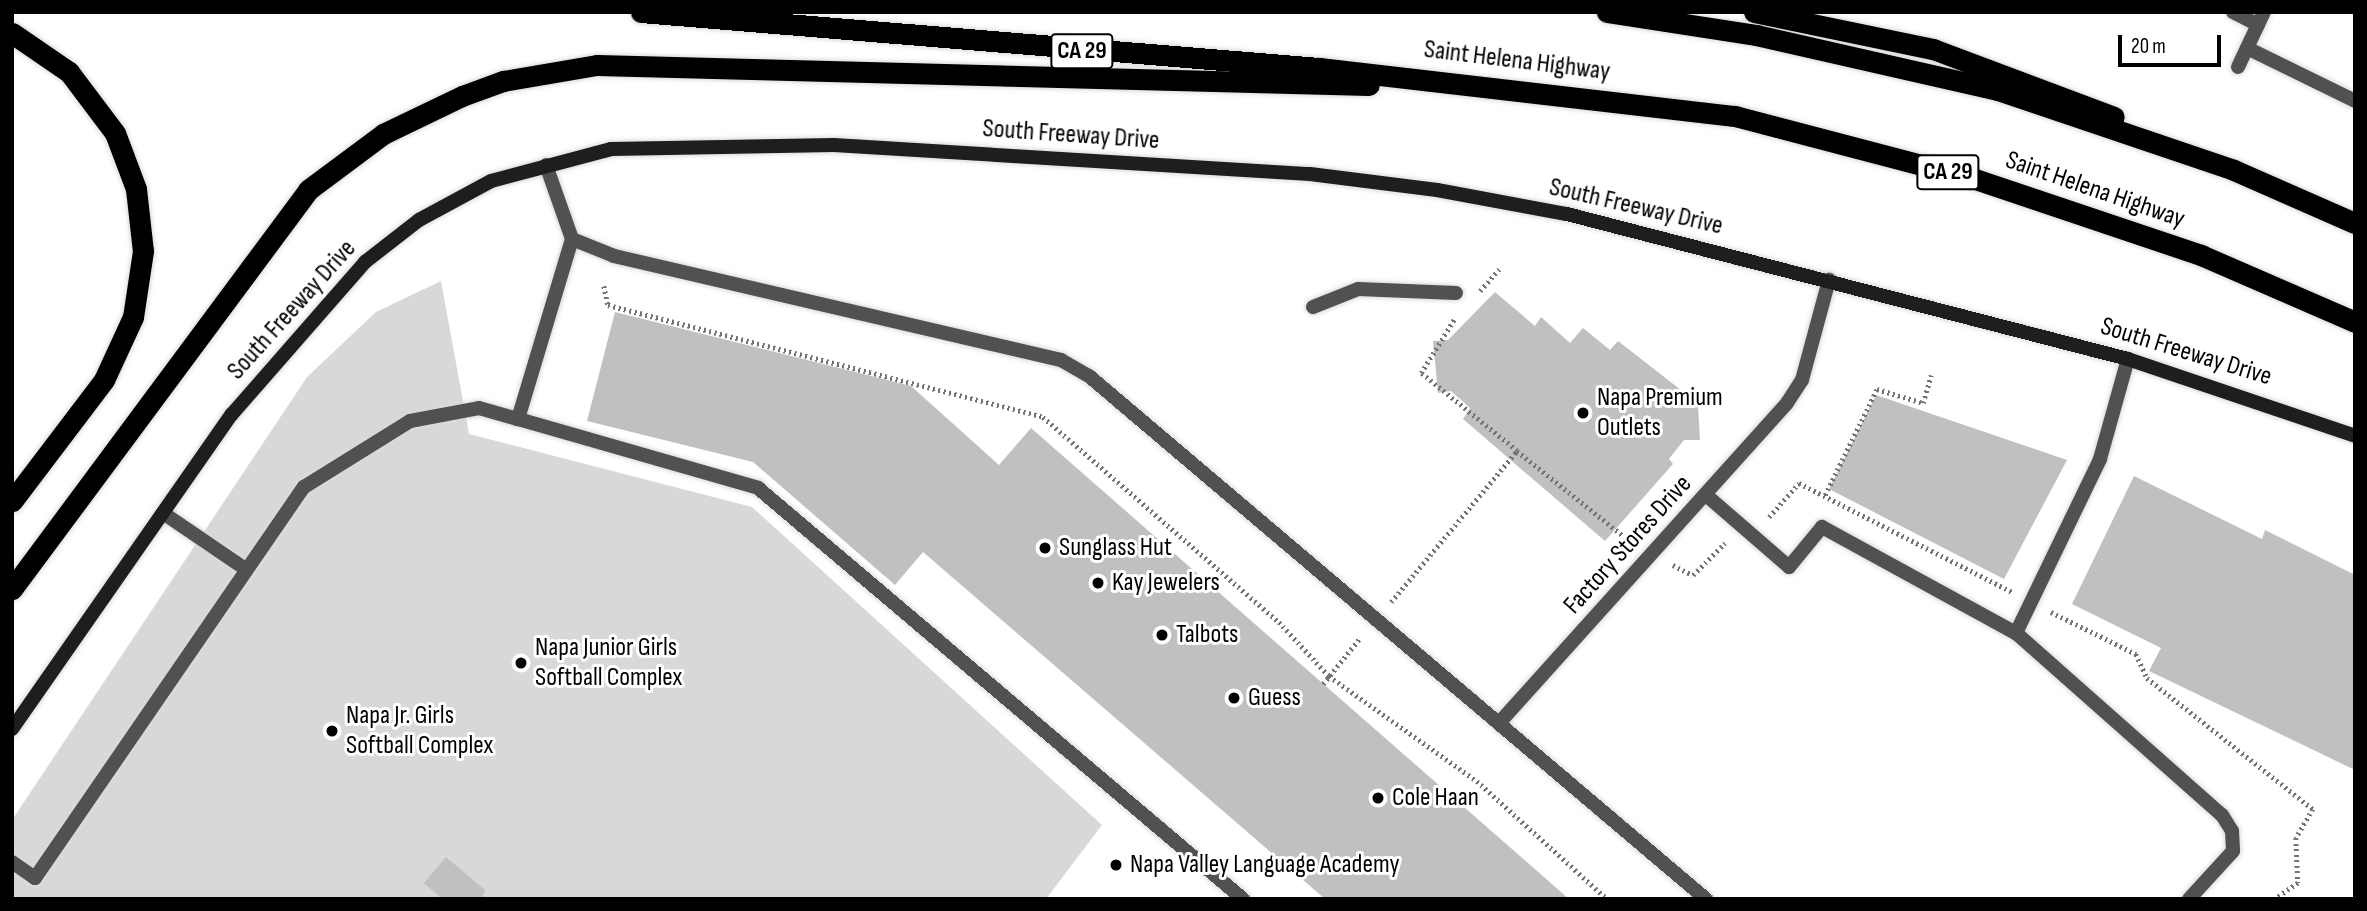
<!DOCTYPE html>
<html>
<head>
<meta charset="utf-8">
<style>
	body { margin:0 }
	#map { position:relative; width:2367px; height:911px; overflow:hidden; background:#fff; font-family:"Sofia Sans Condensed",sans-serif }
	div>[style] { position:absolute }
	.green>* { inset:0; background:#d8d8d8 }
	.building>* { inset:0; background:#c0c0c0 }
	.path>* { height:4.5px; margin-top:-2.25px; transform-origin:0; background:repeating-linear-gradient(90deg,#737373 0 2px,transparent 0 5.5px) }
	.roads { filter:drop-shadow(0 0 2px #dbdbdb) drop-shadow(0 0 2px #dbdbdb) }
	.lane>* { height:14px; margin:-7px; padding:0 7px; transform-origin:7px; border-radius:7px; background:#515151 }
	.street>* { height:14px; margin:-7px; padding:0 7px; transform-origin:7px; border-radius:7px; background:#515151 }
	.secondary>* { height:14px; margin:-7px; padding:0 7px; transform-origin:7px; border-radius:7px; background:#1e1e1e }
	.highway>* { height:21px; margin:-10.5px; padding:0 10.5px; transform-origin:10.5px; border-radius:10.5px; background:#000 }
	.dots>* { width:19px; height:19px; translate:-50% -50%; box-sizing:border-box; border:4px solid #fff; border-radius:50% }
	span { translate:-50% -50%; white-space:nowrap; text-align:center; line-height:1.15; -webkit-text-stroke:6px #fff; paint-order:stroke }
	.shield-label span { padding:2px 5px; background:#fff; border:2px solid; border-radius:5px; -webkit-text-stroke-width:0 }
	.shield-label { font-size:24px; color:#000; font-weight:700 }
	.street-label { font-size:26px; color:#000 }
	.poi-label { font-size:26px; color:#000 }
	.left { translate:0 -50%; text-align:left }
	.frame { position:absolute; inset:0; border:14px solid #000; pointer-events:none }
	.scale { position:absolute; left:2118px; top:35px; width:103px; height:32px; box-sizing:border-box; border:4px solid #000; border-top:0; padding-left:9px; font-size:21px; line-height:24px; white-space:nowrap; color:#000; -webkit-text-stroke:5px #fff; paint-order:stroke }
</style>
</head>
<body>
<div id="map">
	<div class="green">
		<i style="clip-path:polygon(441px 281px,469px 434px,752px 507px,1102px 825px,1046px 899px,12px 899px,12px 820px,307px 377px,376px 312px)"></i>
	</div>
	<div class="building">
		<i style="clip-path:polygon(1495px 292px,1535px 326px,1541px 317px,1570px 343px,1583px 328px,1610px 350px,1618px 341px,1681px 390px,1697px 389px,1700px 440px,1684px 440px,1669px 459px,1673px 464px,1605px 541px,1463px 419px,1470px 408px,1451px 391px,1438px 393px,1433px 341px,1448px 340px)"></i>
		<i style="clip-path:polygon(615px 312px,911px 386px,999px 465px,1031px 428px,1569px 899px,1325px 899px,923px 552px,895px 585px,753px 462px,587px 421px)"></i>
		<i style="clip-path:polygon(1876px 395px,2067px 460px,2004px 579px,1829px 489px)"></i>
		<i style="clip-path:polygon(2134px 476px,2262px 539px,2265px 530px,2355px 575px,2355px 770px,2149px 671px,2161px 648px,2072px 604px)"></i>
		<i style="clip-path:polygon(446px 857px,486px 891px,480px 899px,442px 899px,424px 883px)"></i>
	</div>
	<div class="path">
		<i style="left:604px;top:286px;width:19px;rotate:78deg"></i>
		<i style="left:608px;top:305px;width:449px;rotate:14.4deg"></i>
		<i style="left:1043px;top:417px;width:313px;rotate:41deg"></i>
		<i style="left:1279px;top:622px;width:74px;rotate:47.2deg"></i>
		<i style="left:1329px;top:676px;width:181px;rotate:35.4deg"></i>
		<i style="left:1477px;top:781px;width:176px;rotate:42.2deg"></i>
		<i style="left:1480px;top:291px;width:29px;rotate:-49deg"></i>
		<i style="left:1517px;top:451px;width:146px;rotate:38.6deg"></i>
		<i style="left:1825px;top:495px;width:118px;rotate:-63.9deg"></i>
		<i style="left:1877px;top:389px;width:48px;rotate:16.9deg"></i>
		<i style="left:1923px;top:403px;width:29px;rotate:-74deg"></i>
		<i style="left:1769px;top:517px;width:45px;rotate:-48.6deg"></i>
		<i style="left:1799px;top:483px;width:239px;rotate:27.1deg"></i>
		<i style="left:1673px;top:565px;width:22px;rotate:27deg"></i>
		<i style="left:1693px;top:575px;width:45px;rotate:-45deg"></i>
		<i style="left:1391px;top:602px;width:197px;rotate:-50.2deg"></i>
		<i style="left:1517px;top:451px;width:124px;rotate:-140.9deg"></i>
		<i style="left:1421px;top:373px;width:65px;rotate:-58.3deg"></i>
		<i style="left:2051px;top:612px;width:95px;rotate:26.3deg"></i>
		<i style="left:2136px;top:654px;width:26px;rotate:65deg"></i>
		<i style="left:2147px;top:678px;width:211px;rotate:38.3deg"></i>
		<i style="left:2313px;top:809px;width:34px;rotate:120deg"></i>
		<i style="left:2296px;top:838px;width:45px;rotate:87.5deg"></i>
		<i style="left:2298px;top:883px;width:28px;rotate:145deg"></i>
		<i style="left:1323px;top:684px;width:59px;rotate:-51.2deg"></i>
	</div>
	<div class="roads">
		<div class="lane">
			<i style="left:2233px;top:12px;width:28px;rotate:27deg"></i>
			<i style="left:2247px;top:48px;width:120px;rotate:26.1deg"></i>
			<i style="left:546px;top:165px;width:78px;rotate:70.6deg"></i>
			<i style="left:572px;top:239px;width:188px;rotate:106.7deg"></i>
			<i style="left:518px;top:419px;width:250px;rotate:16deg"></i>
			<i style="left:758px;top:488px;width:636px;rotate:40.28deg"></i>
			<i style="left:572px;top:239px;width:45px;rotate:22deg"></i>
			<i style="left:614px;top:256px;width:459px;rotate:13.1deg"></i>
			<i style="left:1061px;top:360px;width:32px;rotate:30deg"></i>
			<i style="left:1089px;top:376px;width:809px;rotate:40.29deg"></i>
			<i style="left:1313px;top:307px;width:48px;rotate:-21.8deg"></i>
			<i style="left:1358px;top:289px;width:98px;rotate:2.3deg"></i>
			<i style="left:1706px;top:495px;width:110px;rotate:40.9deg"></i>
			<i style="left:1789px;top:567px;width:52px;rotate:-50.5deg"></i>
			<i style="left:1822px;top:527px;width:221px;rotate:28.7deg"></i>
			<i style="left:2016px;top:633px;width:275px;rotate:41.5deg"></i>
			<i style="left:2222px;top:815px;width:19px;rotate:58deg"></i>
			<i style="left:2232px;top:831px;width:20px;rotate:87deg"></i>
			<i style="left:2233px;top:851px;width:65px;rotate:132.5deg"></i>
			<i style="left:163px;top:513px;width:98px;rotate:34.2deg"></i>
			<i style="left:2016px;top:633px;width:193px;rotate:-64.2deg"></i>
			<i style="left:2100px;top:459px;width:104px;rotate:-74.4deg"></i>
			<i style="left:1500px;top:722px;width:429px;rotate:-48deg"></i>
			<i style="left:1787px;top:403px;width:27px;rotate:-57deg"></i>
			<i style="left:1802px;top:380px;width:104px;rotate:-74.9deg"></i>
			<i style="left:12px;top:862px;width:28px;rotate:35deg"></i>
			<i style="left:35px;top:878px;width:475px;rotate:-55.5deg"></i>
			<i style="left:304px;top:487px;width:125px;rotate:-31.9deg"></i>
			<i style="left:410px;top:421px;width:70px;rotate:-10.7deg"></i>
			<i style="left:479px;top:408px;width:41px;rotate:15.8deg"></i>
		</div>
		<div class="street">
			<i style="left:2238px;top:67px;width:61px;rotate:-64.7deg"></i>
		</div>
		<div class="secondary">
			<i style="left:12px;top:729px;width:384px;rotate:-55.1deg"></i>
			<i style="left:232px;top:414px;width:202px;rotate:-48.8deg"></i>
			<i style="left:365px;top:262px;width:68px;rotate:-37.9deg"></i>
			<i style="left:419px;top:220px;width:82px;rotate:-28.4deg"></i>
			<i style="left:491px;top:181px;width:124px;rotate:-14.9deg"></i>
			<i style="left:611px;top:149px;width:223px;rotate:-1deg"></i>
			<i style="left:834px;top:145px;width:477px;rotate:3.5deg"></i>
			<i style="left:1310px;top:174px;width:128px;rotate:7.2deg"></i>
			<i style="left:1437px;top:190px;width:132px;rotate:10.5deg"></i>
			<i style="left:1567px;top:214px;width:579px;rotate:14.49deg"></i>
			<i style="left:2128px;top:359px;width:240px;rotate:18.7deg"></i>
		</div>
		<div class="highway">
			<i style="left:641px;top:12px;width:680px;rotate:4.72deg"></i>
			<i style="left:1319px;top:68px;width:419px;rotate:6.6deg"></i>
			<i style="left:1735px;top:116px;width:245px;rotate:14.7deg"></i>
			<i style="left:1972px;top:178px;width:242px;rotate:18.6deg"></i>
			<i style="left:2201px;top:255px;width:168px;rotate:23.5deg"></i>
			<i style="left:1607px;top:12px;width:151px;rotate:8.8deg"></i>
			<i style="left:1756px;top:35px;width:248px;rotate:12.8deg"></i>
			<i style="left:1998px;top:90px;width:249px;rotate:18.7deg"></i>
			<i style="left:2234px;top:170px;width:132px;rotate:23.7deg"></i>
			<i style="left:1754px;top:12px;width:183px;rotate:11.7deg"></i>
			<i style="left:1933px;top:49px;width:193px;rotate:20.6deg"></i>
			<i style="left:12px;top:33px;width:69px;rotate:34.4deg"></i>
			<i style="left:69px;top:72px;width:76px;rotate:53deg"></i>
			<i style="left:115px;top:133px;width:60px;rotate:69.4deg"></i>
			<i style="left:136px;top:189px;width:62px;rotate:83.6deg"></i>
			<i style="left:143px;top:251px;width:67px;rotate:98.6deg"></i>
			<i style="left:133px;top:317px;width:69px;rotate:114.7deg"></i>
			<i style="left:104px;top:380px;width:152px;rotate:127.2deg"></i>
			<i style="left:12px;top:589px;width:497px;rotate:-53.4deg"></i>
			<i style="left:308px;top:190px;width:94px;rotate:-36.7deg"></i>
			<i style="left:383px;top:134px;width:88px;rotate:-25.7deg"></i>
			<i style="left:462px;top:96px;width:44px;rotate:-20.1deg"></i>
			<i style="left:503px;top:81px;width:95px;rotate:-9.7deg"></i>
			<i style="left:597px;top:65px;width:772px;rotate:1.48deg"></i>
		</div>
	</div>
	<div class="dots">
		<i style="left:1583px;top:413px;background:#000"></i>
		<i style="left:1045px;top:548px;background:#000"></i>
		<i style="left:1098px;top:583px;background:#000"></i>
		<i style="left:1162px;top:635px;background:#000"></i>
		<i style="left:521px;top:663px;background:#000"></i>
		<i style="left:1234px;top:698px;background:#000"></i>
		<i style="left:332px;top:731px;background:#000"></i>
		<i style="left:1378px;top:798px;background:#000"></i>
		<i style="left:1116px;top:865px;background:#000"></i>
	</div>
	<div class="shield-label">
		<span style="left:1082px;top:51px">CA 29</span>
		<span style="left:1948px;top:172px">CA 29</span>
	</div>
	<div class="street-label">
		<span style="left:1517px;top:61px;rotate:7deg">Saint Helena Highway</span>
		<span style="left:1071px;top:135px;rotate:4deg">South Freeway Drive</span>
		<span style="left:2095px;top:190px;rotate:19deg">Saint Helena Highway</span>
		<span style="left:1636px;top:207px;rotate:13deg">South Freeway Drive</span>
		<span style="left:292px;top:310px;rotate:-48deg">South Freeway Drive</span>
		<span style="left:2186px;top:352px;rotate:17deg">South Freeway Drive</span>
		<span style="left:1628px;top:545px;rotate:-48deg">Factory Stores Drive</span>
	</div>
	<div class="poi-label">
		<span class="left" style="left:1597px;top:413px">Napa Premium<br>Outlets</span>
		<span class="left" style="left:1059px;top:548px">Sunglass Hut</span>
		<span class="left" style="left:1112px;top:583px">Kay Jewelers</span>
		<span class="left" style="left:1176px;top:635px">Talbots</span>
		<span class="left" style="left:535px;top:663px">Napa Junior Girls<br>Softball Complex</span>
		<span class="left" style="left:1248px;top:698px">Guess</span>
		<span class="left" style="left:346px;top:731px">Napa Jr. Girls<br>Softball Complex</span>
		<span class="left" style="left:1392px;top:798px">Cole Haan</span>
		<span class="left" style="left:1130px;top:865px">Napa Valley Language Academy</span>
	</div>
	<div class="frame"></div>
	<div class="scale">20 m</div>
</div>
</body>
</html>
